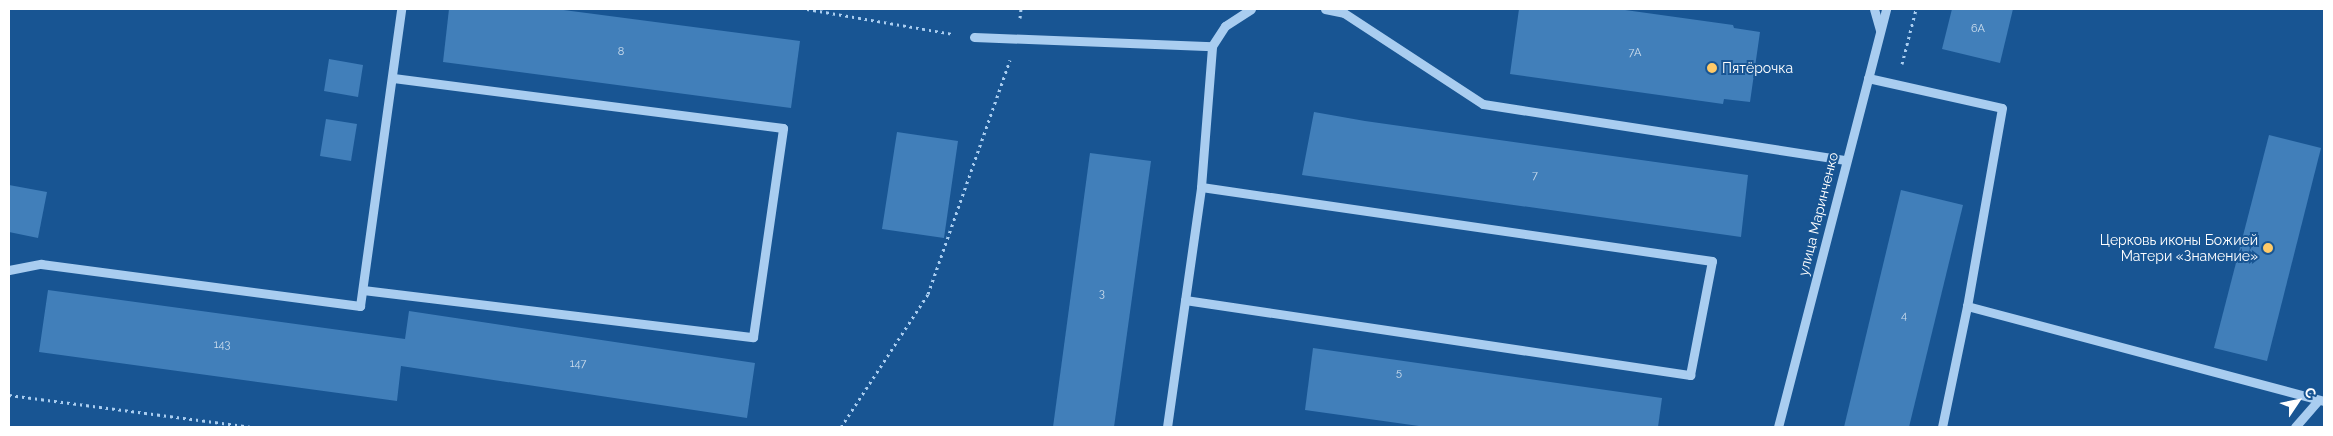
<!DOCTYPE html>
<html>
<head>
<meta charset="utf-8">
<style>
	body { margin:0 }
	#map { position:relative; width:2333px; height:436px; overflow:hidden; background:#185593; font-family:Raleway,sans-serif }
	div>[style] { position:absolute }
	.building>* { inset:0; background:#417fba }
	.path>* { height:3px; margin-top:-1.5px; transform-origin:0; background:repeating-linear-gradient(90deg,#a9cdf0 0 2.5px,transparent 0 6.5px) }
	.minor>* { height:9px; margin:-4.5px; padding:0 4.5px; transform-origin:4.5px; border-radius:4.5px; background:#a9cdf0 }
	.dots>* { width:14px; height:14px; translate:-50% -50%; box-sizing:border-box; border:2px solid #185593; border-radius:50% }
	span { translate:-50% -50%; white-space:nowrap; text-align:center; line-height:1.15; -webkit-text-stroke:4px #185593; paint-order:stroke }
	.number-label { font-size:11px; color:#d0dfee }
	.number-label span { -webkit-text-stroke-width:0 }
	.poi-label { font-size:14px; color:#fff }
	.left { translate:0 -50%; text-align:left }
	.right { translate:-100% -50%; text-align:right }
	.street-label { font-size:14px; color:#fff }
	.frame { position:absolute; inset:0; border:10px solid #fff; pointer-events:none }
	.north { position:absolute; left:2273px; top:376px; width:50px; height:50px; -webkit-text-stroke:4px #185593; paint-order:stroke; rotate:56deg; font-size:14px; font-weight:700; line-height:20px; text-align:center; color:#fff }
	.north::after { content:''; display:block; margin:auto; width:18px; height:22px; background:#fff; clip-path:polygon(50% 0,100% 100%,50% 72%,0 100%) }
</style>
</head>
<body>
<div id="map">
	<div class="building">
		<i style="clip-path:polygon(449px 9px,556px 9px,800px 41px,791px 108px,443px 62px)"></i>
		<i style="clip-path:polygon(1519px 9px,1618px 9px,1733px 25px,1734px 28px,1760px 32px,1750px 102px,1724px 99px,1723px 104px,1510px 74px)"></i>
		<i style="clip-path:polygon(1952px 9px,2013px 9px,2000px 63px,1942px 49px)"></i>
		<i style="clip-path:polygon(329px 59px,363px 65px,358px 97px,324px 91px)"></i>
		<i style="clip-path:polygon(1314px 112px,1365px 121px,1748px 175px,1741px 237px,1302px 175px)"></i>
		<i style="clip-path:polygon(326px 119px,357px 124px,351px 161px,320px 156px)"></i>
		<i style="clip-path:polygon(897px 132px,958px 141px,944px 238px,882px 229px)"></i>
		<i style="clip-path:polygon(2269px 135px,2321px 148px,2267px 361px,2214px 348px)"></i>
		<i style="clip-path:polygon(1090px 153px,1151px 161px,1114px 427px,1053px 427px)"></i>
		<i style="clip-path:polygon(9px 185px,47px 192px,38px 238px,9px 232px)"></i>
		<i style="clip-path:polygon(1901px 190px,1963px 205px,1909px 427px,1844px 427px)"></i>
		<i style="clip-path:polygon(48px 290px,405px 339px,409px 311px,755px 363px,747px 418px,401px 366px,397px 401px,39px 352px)"></i>
		<i style="clip-path:polygon(1313px 348px,1662px 398px,1658px 427px,1426px 427px,1305px 410px)"></i>
	</div>
	<div class="path">
		<i style="left:807px;top:9px;width:149px;rotate:9.7deg"></i>
		<i style="left:1020px;top:18px;width:9px;rotate:-84deg"></i>
		<i style="left:1902px;top:64px;width:57px;rotate:-75.7deg"></i>
		<i style="left:9px;top:395px;width:245px;rotate:7.5deg"></i>
		<i style="left:841px;top:427px;width:159px;rotate:-56.8deg"></i>
		<i style="left:928px;top:294px;width:248px;rotate:-70.7deg"></i>
	</div>
	<div class="minor">
		<i style="left:1325px;top:9px;width:19px;rotate:12deg"></i>
		<i style="left:1344px;top:13px;width:166px;rotate:33.2deg"></i>
		<i style="left:1483px;top:104px;width:367px;rotate:8.8deg"></i>
		<i style="left:1874px;top:9px;width:22px;rotate:74deg"></i>
		<i style="left:974px;top:37px;width:238px;rotate:2.2deg"></i>
		<i style="left:1868px;top:78px;width:137px;rotate:12.6deg"></i>
		<i style="left:2002px;top:108px;width:201px;rotate:100deg"></i>
		<i style="left:1967px;top:306px;width:369px;rotate:14.9deg"></i>
		<i style="left:9px;top:270px;width:33px;rotate:-11deg"></i>
		<i style="left:41px;top:264px;width:322px;rotate:7.5deg"></i>
		<i style="left:360px;top:306px;width:300px;rotate:-82.1deg"></i>
		<i style="left:363px;top:290px;width:393px;rotate:6.9deg"></i>
		<i style="left:753px;top:337px;width:211px;rotate:-81.8deg"></i>
		<i style="left:783px;top:128px;width:393px;rotate:-172.7deg"></i>
		<i style="left:1185px;top:300px;width:511px;rotate:8.45deg"></i>
		<i style="left:1690px;top:375px;width:116px;rotate:-79.1deg"></i>
		<i style="left:1712px;top:261px;width:516px;rotate:-171.76deg"></i>
		<i style="left:1167px;top:427px;width:242px;rotate:-81.9deg"></i>
		<i style="left:1201px;top:187px;width:141px;rotate:-85.5deg"></i>
		<i style="left:1212px;top:46px;width:24px;rotate:-57deg"></i>
		<i style="left:1225px;top:26px;width:31px;rotate:-33deg"></i>
		<i style="left:1778px;top:427px;width:432px;rotate:-75.5deg"></i>
		<i style="left:1942px;top:427px;width:124px;rotate:-78.3deg"></i>
		<i style="left:2295px;top:427px;width:35px;rotate:-49deg"></i>
	</div>
	<div class="dots">
		<i style="left:1712px;top:68px;background:#ffca68"></i>
		<i style="left:2268px;top:248px;background:#ffca68"></i>
	</div>
	<div class="number-label">
		<span style="left:1978px;top:29px">6А</span>
		<span style="left:621px;top:52px">8</span>
		<span style="left:1635px;top:53px">7А</span>
		<span style="left:1535px;top:176px">7</span>
		<span style="left:1102px;top:294px">3</span>
		<span style="left:1904px;top:316px">4</span>
		<span style="left:222px;top:345px">143</span>
		<span style="left:578px;top:364px">147</span>
		<span style="left:1399px;top:373px">5</span>
	</div>
	<div class="poi-label">
		<span class="left" style="left:1722px;top:68px">Пятёрочка</span>
		<span class="right" style="left:2258px;top:248px">Церковь иконы Божией<br>Матери «Знамение»</span>
	</div>
	<div class="street-label">
		<span style="left:1818px;top:214px;rotate:-76deg">улица Маринченко</span>
	</div>
	<div class="frame"></div>
	<div class="north">С</div>
</div>
</body>
</html>
